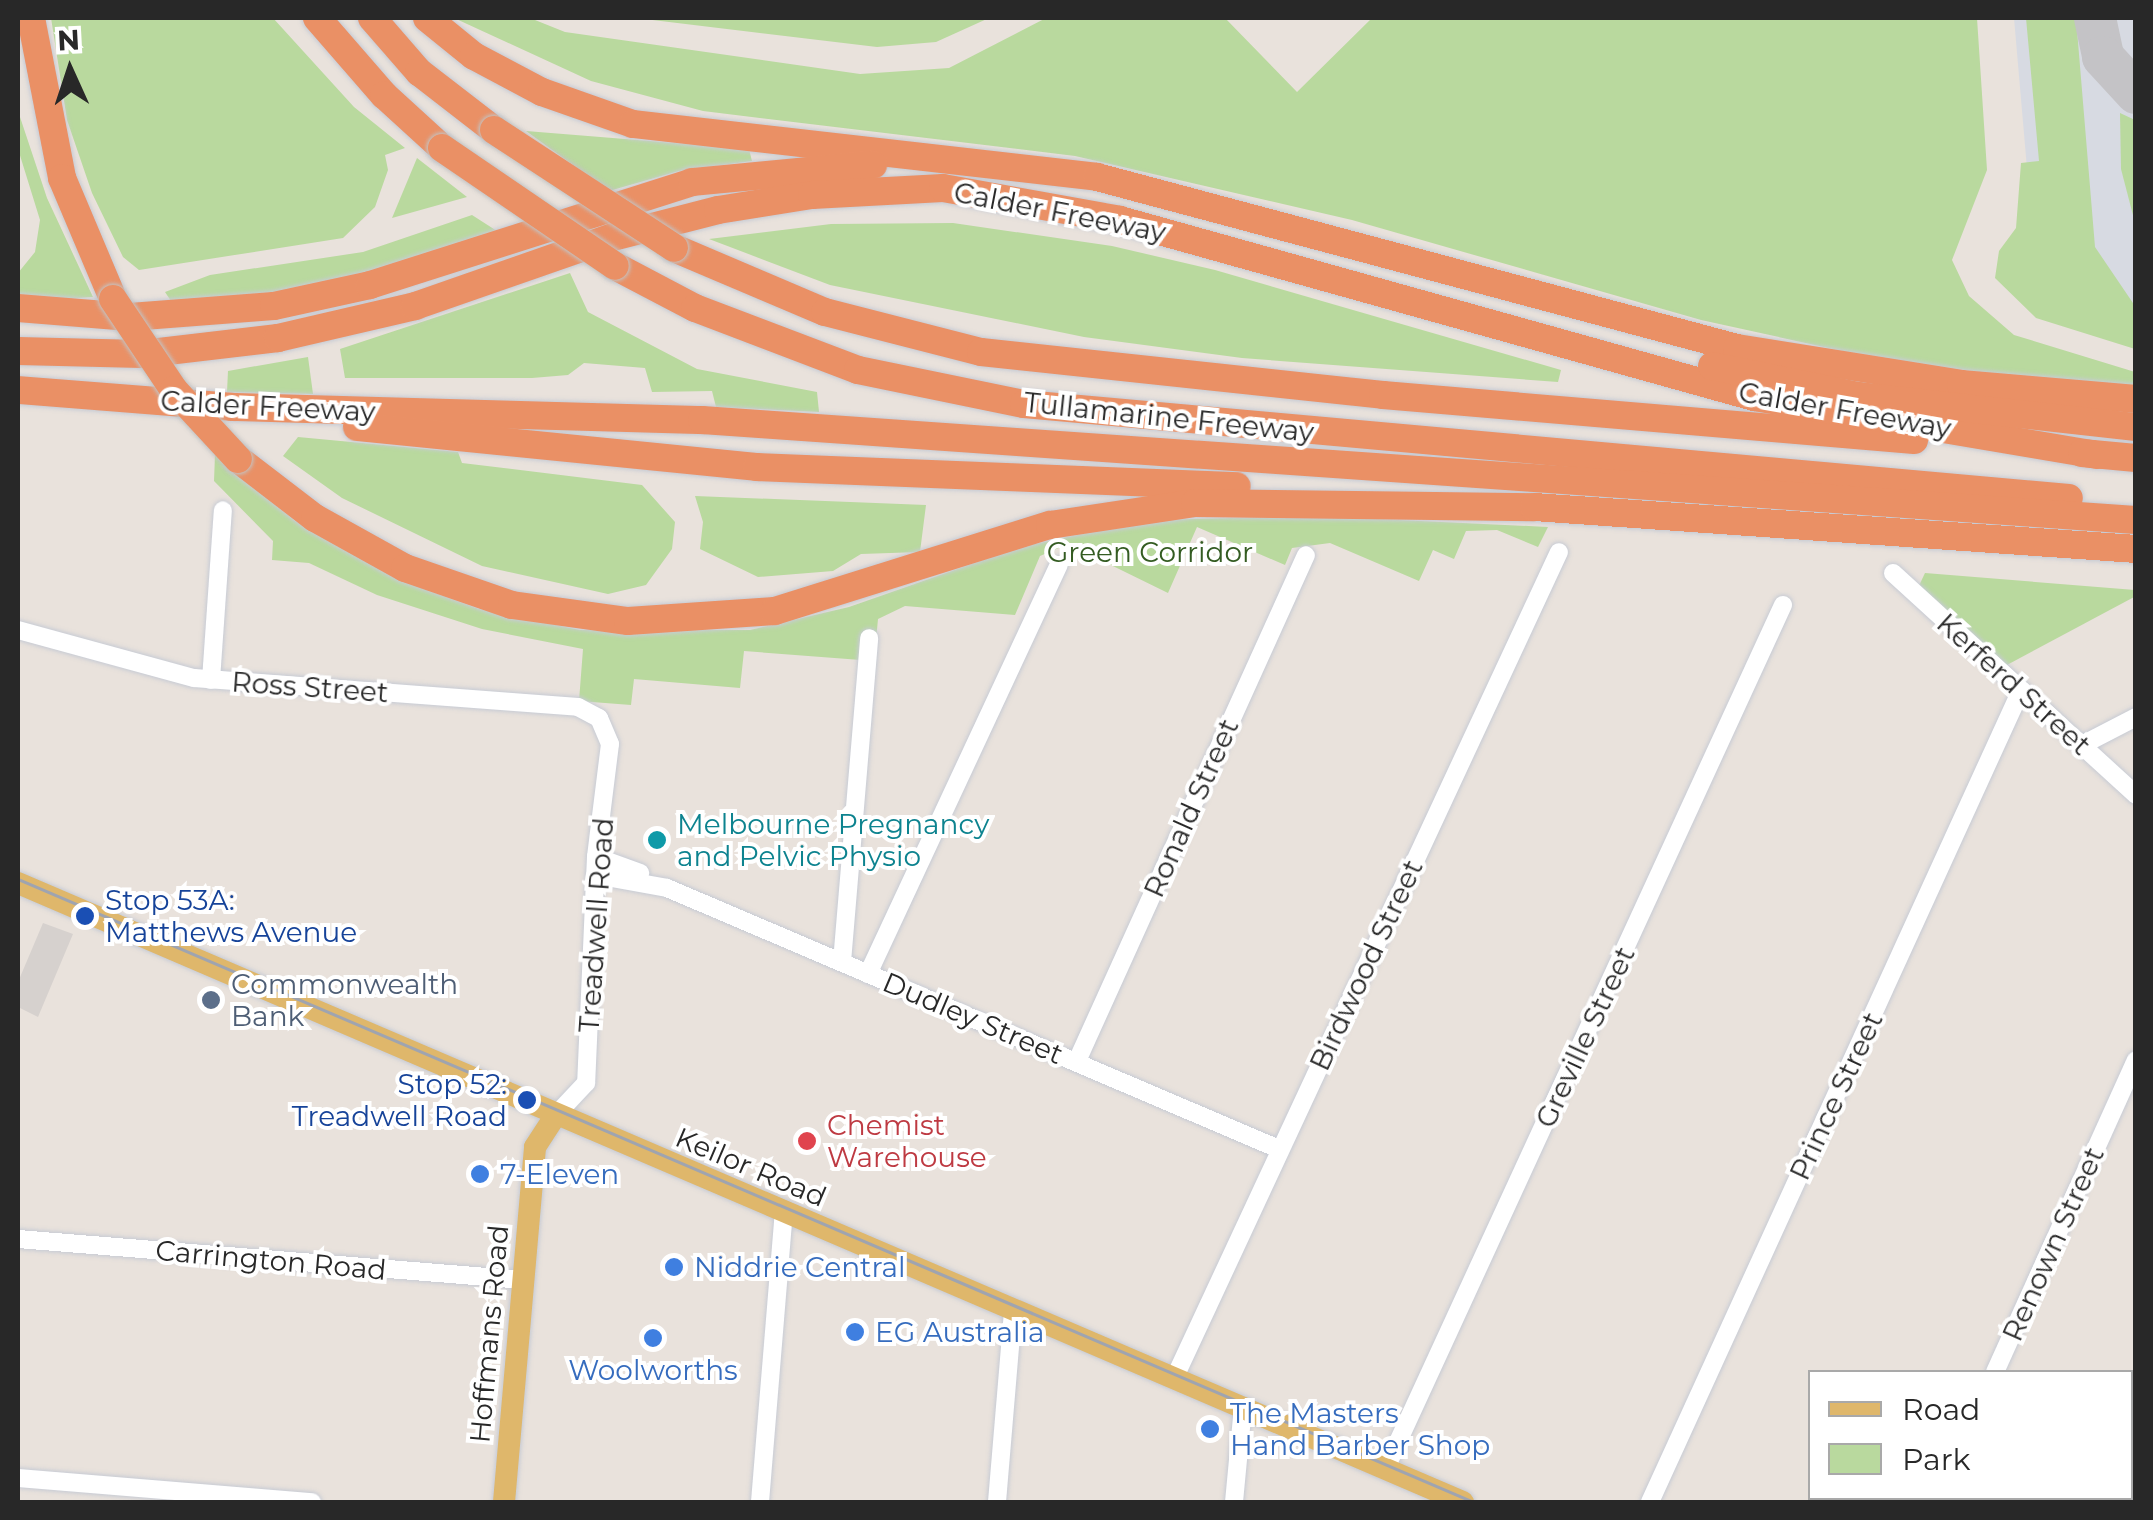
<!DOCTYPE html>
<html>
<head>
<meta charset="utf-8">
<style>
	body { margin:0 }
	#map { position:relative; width:2153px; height:1520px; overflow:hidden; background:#e9e2dc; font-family:Montserrat,sans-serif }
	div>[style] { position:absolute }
	.airport>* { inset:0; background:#d7dae2 }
	.green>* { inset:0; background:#b9d99e }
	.plaza>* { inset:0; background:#d6d1ce }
	.taxiway>* { height:42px; margin:-21px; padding:0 21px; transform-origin:21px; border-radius:21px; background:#c4c3c6 }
	.roads { filter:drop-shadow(0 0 2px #c7cbd4) drop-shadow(0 0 2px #c7cbd4) }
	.minor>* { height:18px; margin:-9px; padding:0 9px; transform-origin:9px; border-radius:9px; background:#fff }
	.major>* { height:22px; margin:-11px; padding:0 11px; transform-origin:11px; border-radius:11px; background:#dfb76b }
	.highway>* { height:28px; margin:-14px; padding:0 14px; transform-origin:14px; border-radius:14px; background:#ea9065 }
	.tram>* { height:2.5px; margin:-1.25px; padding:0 1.25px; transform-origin:1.25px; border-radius:1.25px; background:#9fa4b0 }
	.bridges { filter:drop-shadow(0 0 2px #c3c3c3) drop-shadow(0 0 2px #c3c3c3) }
	.highway-bridge>* { height:28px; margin:-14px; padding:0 14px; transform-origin:14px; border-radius:14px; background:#ea9065 }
	.dots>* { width:28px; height:28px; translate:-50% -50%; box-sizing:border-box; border:5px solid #fff; border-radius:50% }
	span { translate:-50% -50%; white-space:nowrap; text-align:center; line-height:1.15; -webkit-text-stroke:8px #fff; paint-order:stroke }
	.street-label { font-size:28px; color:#282828 }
	.park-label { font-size:28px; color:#345c22 }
	.culture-label { font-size:28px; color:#0d838f }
	.left { translate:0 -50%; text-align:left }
	.transit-label { font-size:28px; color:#164399 }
	.right { translate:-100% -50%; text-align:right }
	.service-label { font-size:28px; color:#4e5e75 }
	.health-label { font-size:28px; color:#be3a42 }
	.shop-label { font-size:28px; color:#366cbe }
	.frame { position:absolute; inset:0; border:20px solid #282828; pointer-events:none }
	.legend { position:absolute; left:1808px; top:1370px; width:325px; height:130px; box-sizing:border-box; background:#fff; border:2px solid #a9a9a9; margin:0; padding:12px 18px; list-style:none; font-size:30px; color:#282828 }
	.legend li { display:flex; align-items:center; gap:20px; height:50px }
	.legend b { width:50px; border:2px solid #a9a9a9 }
	.north { position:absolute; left:20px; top:20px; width:100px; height:100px; -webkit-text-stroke:8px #fff; paint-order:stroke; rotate:357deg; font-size:28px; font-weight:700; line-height:40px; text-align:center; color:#282828 }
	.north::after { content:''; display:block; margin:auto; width:35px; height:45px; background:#282828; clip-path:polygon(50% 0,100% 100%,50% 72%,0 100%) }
</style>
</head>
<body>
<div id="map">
	<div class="airport">
		<i style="clip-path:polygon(2014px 18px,2135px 18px,2135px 338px,2039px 307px)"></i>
	</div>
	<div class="green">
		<i style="clip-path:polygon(51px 18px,273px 18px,354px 107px,405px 148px,385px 155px,388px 170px,375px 207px,343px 238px,139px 270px,123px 257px,92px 193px,67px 120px)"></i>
		<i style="clip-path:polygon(454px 18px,530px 18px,565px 32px,860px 74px,949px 68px,1046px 18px,1225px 18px,1297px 92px,1372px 18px,1977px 18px,1987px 170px,1952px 260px,1969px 296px,2014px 335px,2135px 372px,2135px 394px,1865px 356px,1701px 320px,1352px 220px,1075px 156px,703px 111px,591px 81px)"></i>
		<i style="clip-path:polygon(636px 18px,989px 18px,936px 42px,877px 47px)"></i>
		<i style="clip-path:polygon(2026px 18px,2076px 18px,2095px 247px,2135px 306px,2135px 349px,2036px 318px,1995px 278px,1999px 251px,2016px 228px,2021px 163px,2039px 161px)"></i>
		<i style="clip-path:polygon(18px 111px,47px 198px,93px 297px,18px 302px,18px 273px,35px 252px,40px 220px,18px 149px)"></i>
		<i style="clip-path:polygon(2120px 113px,2135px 120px,2135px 223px,2121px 169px)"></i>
		<i style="clip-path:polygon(526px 131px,749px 149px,752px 161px,679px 171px,609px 191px)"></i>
		<i style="clip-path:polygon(417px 158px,467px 197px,392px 218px)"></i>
		<i style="clip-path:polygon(472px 215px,500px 233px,366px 281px,177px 310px,165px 292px,210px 275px,363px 252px)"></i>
		<i style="clip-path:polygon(953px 223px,1112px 246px,1215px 270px,1561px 370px,1558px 382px,1242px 358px,1084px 337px,830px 285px,709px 239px,831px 224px)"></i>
		<i style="clip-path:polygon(570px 273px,588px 312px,697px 369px,817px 392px,819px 412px,716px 407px,712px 391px,652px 392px,645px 368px,584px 363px,568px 375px,532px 378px,345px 378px,340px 349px)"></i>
		<i style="clip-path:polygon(308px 357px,313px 394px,227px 392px,228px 371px)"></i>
		<i style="clip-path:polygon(298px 437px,458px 452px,462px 463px,642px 485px,675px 522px,672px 549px,646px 585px,608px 594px,482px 566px,342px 498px,283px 456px)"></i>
		<i style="clip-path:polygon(215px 455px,295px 521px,399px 580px,479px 609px,580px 630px,750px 630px,849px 607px,1020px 547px,1149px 520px,1315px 516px,1548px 527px,1538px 547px,1497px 530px,1466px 531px,1454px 559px,1433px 550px,1419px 581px,1330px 543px,1292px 548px,1285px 565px,1197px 527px,1168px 593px,1068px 544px,1040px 556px,1015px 615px,905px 606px,878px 619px,874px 661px,744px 651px,740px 688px,634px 679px,631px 705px,579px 701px,583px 649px,482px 629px,377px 595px,309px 563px,272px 560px,273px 541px,214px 481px)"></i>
		<i style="clip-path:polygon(695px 496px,926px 505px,920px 552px,861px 554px,833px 571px,758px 577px,700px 549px,703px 522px)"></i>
		<i style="clip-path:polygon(1925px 573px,2135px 590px,2136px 596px,2005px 666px,1917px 590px)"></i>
	</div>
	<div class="plaza">
		<i style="clip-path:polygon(43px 923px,73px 934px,38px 1017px,18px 1007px,18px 982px)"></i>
	</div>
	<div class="taxiway">
		<i style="left:2095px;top:18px;width:40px;rotate:78deg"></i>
		<i style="left:2103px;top:57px;width:49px;rotate:47.5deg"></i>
	</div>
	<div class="roads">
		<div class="minor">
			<i style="left:1893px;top:573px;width:329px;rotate:42.4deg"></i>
			<i style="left:18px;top:630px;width:182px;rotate:15.3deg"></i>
			<i style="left:194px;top:678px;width:385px;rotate:4.3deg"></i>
			<i style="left:578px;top:707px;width:24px;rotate:28deg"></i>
			<i style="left:599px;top:718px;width:28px;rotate:67deg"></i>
			<i style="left:610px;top:744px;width:114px;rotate:97.1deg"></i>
			<i style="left:596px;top:857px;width:226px;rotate:92.5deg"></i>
			<i style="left:586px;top:1083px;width:45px;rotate:133.2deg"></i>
			<i style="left:211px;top:680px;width:170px;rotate:-86deg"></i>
			<i style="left:2082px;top:745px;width:61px;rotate:-27.4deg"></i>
			<i style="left:596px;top:857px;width:47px;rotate:20deg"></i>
			<i style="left:595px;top:875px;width:73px;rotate:10.2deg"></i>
			<i style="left:667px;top:888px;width:665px;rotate:23.1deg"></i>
			<i style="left:842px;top:962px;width:325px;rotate:-85.2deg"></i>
			<i style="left:868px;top:974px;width:451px;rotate:-65deg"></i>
			<i style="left:1077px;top:1061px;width:555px;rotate:-65.65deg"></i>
			<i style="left:18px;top:1239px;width:508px;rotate:4.63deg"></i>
			<i style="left:1995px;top:1372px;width:342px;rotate:-65.7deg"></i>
			<i style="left:1174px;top:1379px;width:912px;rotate:-65.04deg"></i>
			<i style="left:1386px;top:1468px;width:950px;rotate:-65.3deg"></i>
			<i style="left:18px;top:1478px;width:295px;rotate:4.7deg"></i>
			<i style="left:760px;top:1502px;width:290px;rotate:-85.3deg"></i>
			<i style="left:997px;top:1502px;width:192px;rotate:-85.2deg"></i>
			<i style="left:1234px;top:1502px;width:95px;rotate:-84.6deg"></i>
			<i style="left:1650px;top:1502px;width:893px;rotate:-65.44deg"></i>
			<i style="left:1937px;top:1502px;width:4px;rotate:-63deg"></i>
		</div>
		<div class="major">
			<i style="left:18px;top:883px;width:1572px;rotate:23.19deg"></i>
			<i style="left:504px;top:1502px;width:356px;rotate:-85deg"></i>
			<i style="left:535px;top:1147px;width:37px;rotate:-57deg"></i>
		</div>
		<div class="highway">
			<i style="left:31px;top:18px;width:163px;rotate:79deg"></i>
			<i style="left:62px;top:178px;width:131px;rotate:67.1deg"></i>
			<i style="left:317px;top:18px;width:102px;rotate:49deg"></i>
			<i style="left:384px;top:95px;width:79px;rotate:42.4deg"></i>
			<i style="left:372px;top:18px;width:72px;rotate:49deg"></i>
			<i style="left:419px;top:72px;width:95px;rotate:37.7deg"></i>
			<i style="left:427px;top:18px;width:60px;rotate:39deg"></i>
			<i style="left:474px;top:56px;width:77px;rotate:27.9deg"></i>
			<i style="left:542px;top:92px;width:96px;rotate:19.4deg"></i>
			<i style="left:633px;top:124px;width:467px;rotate:6.5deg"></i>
			<i style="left:1097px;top:177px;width:662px;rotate:14.96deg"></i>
			<i style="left:1737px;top:348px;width:227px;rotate:9.1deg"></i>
			<i style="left:1961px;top:384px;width:176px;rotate:4.9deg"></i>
			<i style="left:674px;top:248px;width:164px;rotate:23deg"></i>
			<i style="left:825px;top:312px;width:161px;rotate:14.4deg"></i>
			<i style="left:981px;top:352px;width:404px;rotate:6.1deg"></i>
			<i style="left:1383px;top:395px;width:533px;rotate:4.84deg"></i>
			<i style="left:615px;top:266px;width:90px;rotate:27.7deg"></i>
			<i style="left:695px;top:308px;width:174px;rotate:20.8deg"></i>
			<i style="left:858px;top:370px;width:169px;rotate:11.6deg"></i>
			<i style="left:1024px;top:404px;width:1049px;rotate:5.14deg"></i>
			<i style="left:18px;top:308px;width:112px;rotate:4.6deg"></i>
			<i style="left:130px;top:317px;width:144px;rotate:-4.4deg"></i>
			<i style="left:274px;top:306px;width:98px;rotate:-12.3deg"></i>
			<i style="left:370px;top:285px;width:338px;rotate:-17.7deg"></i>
			<i style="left:692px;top:182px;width:182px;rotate:-5.4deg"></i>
			<i style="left:18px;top:351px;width:124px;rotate:1.4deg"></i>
			<i style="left:142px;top:354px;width:137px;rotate:-6.7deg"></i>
			<i style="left:278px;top:338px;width:141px;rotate:-13.1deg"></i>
			<i style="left:415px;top:306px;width:210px;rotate:-19.2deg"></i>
			<i style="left:613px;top:237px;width:108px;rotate:-14.4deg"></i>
			<i style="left:718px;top:210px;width:95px;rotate:-9.1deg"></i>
			<i style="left:812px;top:195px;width:131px;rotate:-3.1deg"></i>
			<i style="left:943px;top:188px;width:180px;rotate:10.2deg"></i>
			<i style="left:1120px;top:220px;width:658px;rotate:15.6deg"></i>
			<i style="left:1754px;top:397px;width:348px;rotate:9.6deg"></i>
			<i style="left:1712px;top:366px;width:149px;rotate:11.6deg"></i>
			<i style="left:1858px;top:396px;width:280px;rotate:6.4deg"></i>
			<i style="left:18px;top:390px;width:215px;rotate:4.5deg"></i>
			<i style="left:232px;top:407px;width:470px;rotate:1.6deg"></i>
			<i style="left:702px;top:420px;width:1437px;rotate:3.99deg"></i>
			<i style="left:357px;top:427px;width:402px;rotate:5.7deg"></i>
			<i style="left:757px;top:467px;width:480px;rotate:2.3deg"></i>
			<i style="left:2082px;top:453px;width:54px;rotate:5.3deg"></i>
			<i style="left:238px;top:459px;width:97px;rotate:37.5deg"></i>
			<i style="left:315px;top:518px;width:103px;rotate:29.1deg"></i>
			<i style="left:405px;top:568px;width:113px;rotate:19.1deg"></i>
			<i style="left:512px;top:605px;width:117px;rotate:7.9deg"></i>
			<i style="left:628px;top:621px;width:147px;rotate:-3.9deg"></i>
			<i style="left:775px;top:611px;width:288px;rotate:-17.4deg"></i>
			<i style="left:1050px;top:525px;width:147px;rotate:-8.6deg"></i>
			<i style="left:1195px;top:503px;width:339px;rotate:0.7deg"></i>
			<i style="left:1534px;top:507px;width:603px;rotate:3.99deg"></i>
		</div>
	</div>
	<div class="tram">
		<i style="left:18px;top:879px;width:1584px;rotate:23.17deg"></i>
	</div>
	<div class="bridges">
		<div class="highway-bridge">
			<i style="left:494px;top:130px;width:215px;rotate:33.2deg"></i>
			<i style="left:442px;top:148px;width:209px;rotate:34.3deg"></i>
			<i style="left:113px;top:299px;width:110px;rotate:56.2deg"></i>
			<i style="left:174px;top:390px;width:94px;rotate:47.2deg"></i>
		</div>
	</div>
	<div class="dots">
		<i style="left:657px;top:840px;background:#0f9aa8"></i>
		<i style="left:85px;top:916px;background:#1a4fb4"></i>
		<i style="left:211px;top:1000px;background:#5c6f8a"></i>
		<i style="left:527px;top:1100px;background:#1a4fb4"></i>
		<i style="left:807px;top:1141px;background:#e0444e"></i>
		<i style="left:480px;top:1174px;background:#3f7fe0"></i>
		<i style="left:674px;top:1267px;background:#3f7fe0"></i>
		<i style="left:855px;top:1332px;background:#3f7fe0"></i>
		<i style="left:653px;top:1338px;background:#3f7fe0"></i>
		<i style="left:1210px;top:1429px;background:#3f7fe0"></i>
	</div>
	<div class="street-label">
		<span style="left:1060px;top:212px;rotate:11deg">Calder Freeway</span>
		<span style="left:268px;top:406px;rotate:3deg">Calder Freeway</span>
		<span style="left:1845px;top:410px;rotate:10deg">Calder Freeway</span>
		<span style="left:1169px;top:417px;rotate:6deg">Tullamarine Freeway</span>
		<span style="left:2014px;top:684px;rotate:42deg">Kerferd Street</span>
		<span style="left:310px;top:687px;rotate:4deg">Ross Street</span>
		<span style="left:1191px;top:808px;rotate:-66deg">Ronald Street</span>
		<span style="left:596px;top:925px;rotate:-86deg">Treadwell Road</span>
		<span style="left:1366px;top:965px;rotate:-65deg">Birdwood Street</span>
		<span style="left:973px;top:1018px;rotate:23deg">Dudley Street</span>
		<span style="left:1585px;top:1037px;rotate:-65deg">Greville Street</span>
		<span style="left:1836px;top:1096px;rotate:-65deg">Prince Street</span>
		<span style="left:751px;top:1167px;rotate:23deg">Keilor Road</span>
		<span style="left:2053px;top:1244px;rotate:-66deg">Renown Street</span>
		<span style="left:271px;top:1260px;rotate:5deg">Carrington Road</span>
		<span style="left:489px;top:1334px;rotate:-85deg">Hoffmans Road</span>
	</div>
	<div class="park-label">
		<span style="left:1150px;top:552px">Green Corridor</span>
	</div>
	<div class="culture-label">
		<span class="left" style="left:677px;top:840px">Melbourne Pregnancy<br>and Pelvic Physio</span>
	</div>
	<div class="transit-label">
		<span class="left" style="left:105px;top:916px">Stop 53A:<br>Matthews Avenue</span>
		<span class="right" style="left:507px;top:1100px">Stop 52:<br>Treadwell Road</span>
	</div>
	<div class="service-label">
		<span class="left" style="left:231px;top:1000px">Commonwealth<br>Bank</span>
	</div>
	<div class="health-label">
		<span class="left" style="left:827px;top:1141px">Chemist<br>Warehouse</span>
	</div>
	<div class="shop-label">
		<span class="left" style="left:500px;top:1174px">7-Eleven</span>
		<span class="left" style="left:694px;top:1267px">Niddrie Central</span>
		<span class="left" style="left:875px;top:1332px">EG Australia</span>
		<span style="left:653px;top:1370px">Woolworths</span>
		<span class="left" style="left:1230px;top:1429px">The Masters<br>Hand Barber Shop</span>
	</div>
	<div class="frame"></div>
	<ul class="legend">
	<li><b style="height:12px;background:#dfb76b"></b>Road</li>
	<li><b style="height:28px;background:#b9d99e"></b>Park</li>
	</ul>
	<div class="north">N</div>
</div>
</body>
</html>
